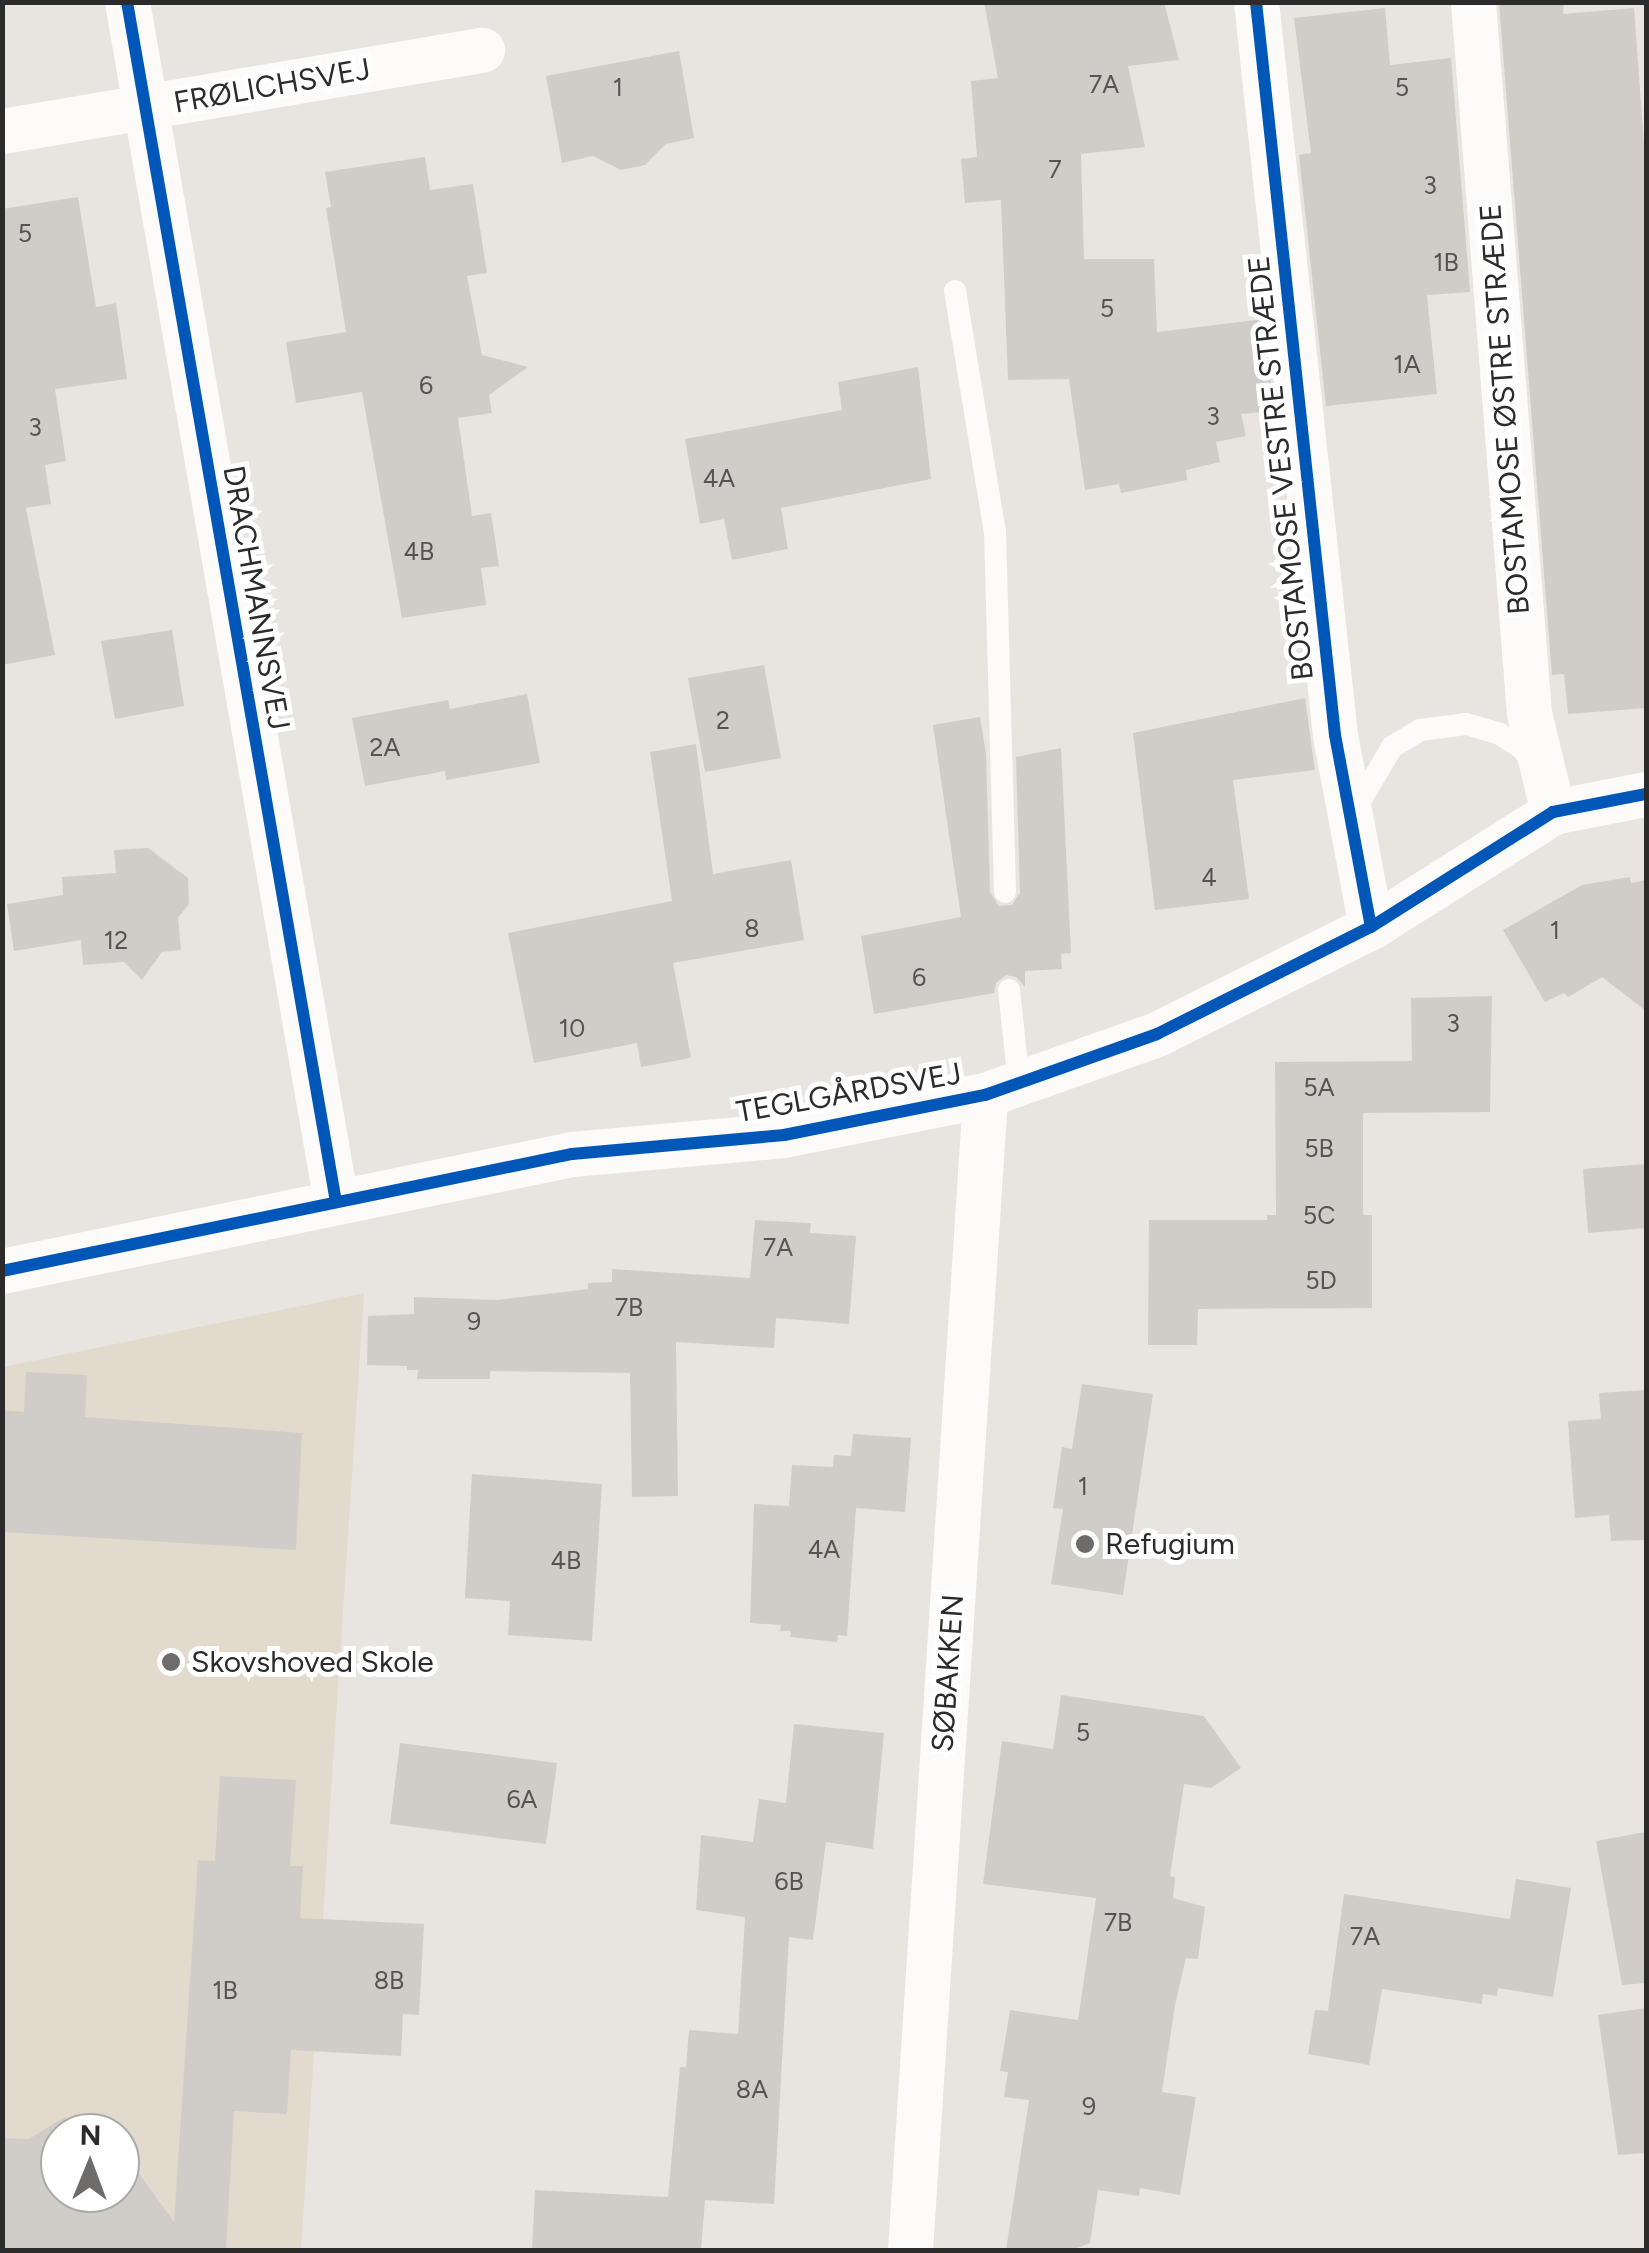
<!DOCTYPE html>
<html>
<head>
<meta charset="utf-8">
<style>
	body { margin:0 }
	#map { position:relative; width:1649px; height:2253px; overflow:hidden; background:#e8e4e0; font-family:Figtree,sans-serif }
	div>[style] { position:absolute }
	.education>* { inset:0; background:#e3dace }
	.building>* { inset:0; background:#d0cdc9 }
	.service>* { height:22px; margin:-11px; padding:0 11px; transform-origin:11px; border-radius:11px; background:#fcfbfa }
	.minor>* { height:45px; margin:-22.5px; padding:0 22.5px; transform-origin:22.5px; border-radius:22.5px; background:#fcfbfa }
	.cycleway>* { height:12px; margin:-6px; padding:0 6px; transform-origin:6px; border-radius:6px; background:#0057b8 }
	.dots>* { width:28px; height:28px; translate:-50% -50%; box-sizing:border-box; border:5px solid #fff; border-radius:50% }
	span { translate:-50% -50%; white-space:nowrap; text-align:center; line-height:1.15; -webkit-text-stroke:10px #fff; paint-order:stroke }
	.number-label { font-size:25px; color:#555453 }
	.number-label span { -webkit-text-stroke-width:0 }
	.street-label { font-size:30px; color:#2b2b2b }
	.poi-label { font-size:30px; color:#2b2b2b }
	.left { translate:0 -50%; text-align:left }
	.frame { position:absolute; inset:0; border:5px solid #2b2b2b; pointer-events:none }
	.north { position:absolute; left:40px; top:2113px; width:100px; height:100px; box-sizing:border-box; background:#fff; border:2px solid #aaa; border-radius:50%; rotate:1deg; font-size:28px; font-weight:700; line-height:40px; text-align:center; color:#2b2b2b }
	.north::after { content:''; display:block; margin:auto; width:35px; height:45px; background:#6d6c6a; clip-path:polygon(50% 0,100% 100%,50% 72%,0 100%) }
</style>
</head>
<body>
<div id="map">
	<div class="education">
		<i style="clip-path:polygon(evenodd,364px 1293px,301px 2250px,3px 2250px,3px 1367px,364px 1293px,60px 2133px,120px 2133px,120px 2193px,60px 2193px,60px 2133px)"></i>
	</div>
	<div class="building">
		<i style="clip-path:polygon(984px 2px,1164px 2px,1179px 60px,1128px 66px,1145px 147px,1081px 154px,1084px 259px,1154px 259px,1157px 332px,1264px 319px,1274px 411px,1241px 414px,1246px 436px,1216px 442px,1220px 462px,1186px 470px,1187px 480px,1121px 493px,1119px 484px,1085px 490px,1069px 379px,1008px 380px,1001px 200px,965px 203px,961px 159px,977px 157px,971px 81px,998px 78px)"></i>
		<i style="clip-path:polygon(1499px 2px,1564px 2px,1563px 14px,1634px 8px,1646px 172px,1646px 708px,1568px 714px,1564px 674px,1552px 675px)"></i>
		<i style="clip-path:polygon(1385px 8px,1390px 65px,1451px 58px,1470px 292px,1427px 295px,1437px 394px,1326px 406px,1299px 155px,1311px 153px,1294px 18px)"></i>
		<i style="clip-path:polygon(679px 51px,694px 138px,666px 144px,645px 165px,621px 170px,593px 156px,562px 163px,546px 76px)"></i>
		<i style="clip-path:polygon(425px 157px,430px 190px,473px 184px,487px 273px,467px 276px,482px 355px,528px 367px,489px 395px,492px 413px,458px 418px,472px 516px,491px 513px,499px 566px,481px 568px,486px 605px,402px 618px,362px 392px,296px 403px,286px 342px,346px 332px,326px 208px,331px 207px,325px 172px)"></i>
		<i style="clip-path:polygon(78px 197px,96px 307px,116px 303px,127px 379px,55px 389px,66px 461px,45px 465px,51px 504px,26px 508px,55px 655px,2px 665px,2px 209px)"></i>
		<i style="clip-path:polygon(918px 367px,931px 479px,781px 508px,788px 549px,732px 560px,724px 519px,700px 524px,685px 439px,842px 410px,838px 382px)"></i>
		<i style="clip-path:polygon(172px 630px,184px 706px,115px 719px,101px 641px)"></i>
		<i style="clip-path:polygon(764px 665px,781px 758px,705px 772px,688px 678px)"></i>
		<i style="clip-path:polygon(527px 694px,540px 763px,446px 780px,445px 771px,365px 786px,352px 718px,448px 700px,450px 709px)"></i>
		<i style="clip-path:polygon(1305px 698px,1315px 770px,1233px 780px,1249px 899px,1155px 910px,1133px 733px)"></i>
		<i style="clip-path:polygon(980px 717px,986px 754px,990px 892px,999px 906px,1012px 905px,1020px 893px,1016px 757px,1061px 748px,1071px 953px,1061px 954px,1062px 969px,1025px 971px,1025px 987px,1016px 977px,1006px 975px,996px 983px,994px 993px,874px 1014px,861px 936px,961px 917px,933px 725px)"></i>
		<i style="clip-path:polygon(696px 744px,713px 874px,791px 860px,804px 940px,673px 963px,691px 1058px,641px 1067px,637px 1043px,534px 1063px,508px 933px,672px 901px,650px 752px)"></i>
		<i style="clip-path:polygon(148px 848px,188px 878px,189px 904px,178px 918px,181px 950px,162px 952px,142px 980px,124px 962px,83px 965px,81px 940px,14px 951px,7px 904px,63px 895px,62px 877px,116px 873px,114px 850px)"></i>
		<i style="clip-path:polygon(1630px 877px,1631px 883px,1646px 880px,1646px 1011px,1602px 977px,1568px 997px,1564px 993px,1545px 1002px,1503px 930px,1582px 885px)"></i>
		<i style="clip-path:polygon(1492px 996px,1490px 1112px,1363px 1113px,1363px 1215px,1372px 1215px,1372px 1308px,1198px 1309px,1197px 1345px,1148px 1345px,1149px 1220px,1267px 1220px,1267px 1215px,1276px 1215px,1275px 1062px,1412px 1061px,1411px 998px)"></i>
		<i style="clip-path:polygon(1646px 1164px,1646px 1228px,1588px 1233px,1583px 1169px)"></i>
		<i style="clip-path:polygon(755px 1220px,811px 1223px,810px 1233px,856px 1236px,849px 1324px,776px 1318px,774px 1348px,676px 1342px,678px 1496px,632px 1497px,630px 1373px,490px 1371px,490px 1379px,417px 1379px,418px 1370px,407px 1370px,407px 1366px,367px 1365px,368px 1316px,414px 1314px,414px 1297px,497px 1300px,588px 1289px,588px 1283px,612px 1282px,612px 1269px,750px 1278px)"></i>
		<i style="clip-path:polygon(26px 1372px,87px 1375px,85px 1417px,302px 1433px,296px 1550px,2px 1532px,2px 1410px,24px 1412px)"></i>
		<i style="clip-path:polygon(1082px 1384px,1153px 1394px,1123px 1595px,1051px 1584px,1063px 1509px,1053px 1508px,1062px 1447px,1072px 1449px)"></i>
		<i style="clip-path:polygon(1646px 1390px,1646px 1540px,1611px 1541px,1609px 1515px,1575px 1518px,1568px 1421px,1601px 1419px,1599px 1393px)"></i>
		<i style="clip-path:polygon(853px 1434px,911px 1438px,905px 1512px,856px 1508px,847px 1636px,838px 1635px,837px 1642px,790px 1637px,791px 1631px,780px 1631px,781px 1625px,750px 1623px,754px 1504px,789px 1506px,792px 1465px,833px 1467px,834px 1455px,851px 1456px)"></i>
		<i style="clip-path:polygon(472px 1474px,602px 1484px,592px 1641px,508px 1635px,510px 1601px,465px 1598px)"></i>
		<i style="clip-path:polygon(1061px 1695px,1204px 1716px,1241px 1768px,1211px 1788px,1184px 1784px,1170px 1876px,1175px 1877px,1173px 1898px,1205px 1907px,1198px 1959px,1186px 1958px,1175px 2005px,1162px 2092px,1196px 2097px,1180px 2195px,1140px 2188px,1139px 2196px,1098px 2190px,1090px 2243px,1072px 2250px,1006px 2250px,1029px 2100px,1004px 2097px,1008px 2072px,1000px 2071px,1010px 2010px,1078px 2020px,1096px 1898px,983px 1884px,1002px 1741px,1053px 1749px)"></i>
		<i style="clip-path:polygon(794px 1724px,884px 1733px,873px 1849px,826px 1842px,813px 1940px,789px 1937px,774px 2204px,705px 2200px,701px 2250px,532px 2250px,535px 2190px,668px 2197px,680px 2067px,686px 2067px,689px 2030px,738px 2034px,745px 1917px,696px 1910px,701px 1835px,753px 1842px,759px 1799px,786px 1803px)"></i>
		<i style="clip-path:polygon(400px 1743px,557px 1763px,546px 1844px,390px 1824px)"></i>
		<i style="clip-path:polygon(220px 1776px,296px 1780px,290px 1866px,303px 1866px,300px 1918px,424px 1924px,419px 2015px,403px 2014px,401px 2056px,291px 2050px,287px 2114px,234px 2111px,226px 2250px,2px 2250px,2px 2138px,29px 2139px,63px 2118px,85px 2118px,110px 2133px,60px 2133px,60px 2193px,120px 2193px,120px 2147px,174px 2222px,198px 1860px,215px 1861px)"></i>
		<i style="clip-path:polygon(1646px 1832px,1646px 1983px,1622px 1985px,1596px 1841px)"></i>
		<i style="clip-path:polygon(1516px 1879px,1571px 1888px,1553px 1997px,1498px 1988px,1497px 1996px,1483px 1994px,1482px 2004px,1382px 1989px,1369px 2065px,1308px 2054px,1315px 2010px,1328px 2011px,1344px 1894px,1510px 1919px)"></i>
		<i style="clip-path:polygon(1646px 2008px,1646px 2153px,1618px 2155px,1598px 2015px)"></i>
	</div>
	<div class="service">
		<i style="left:955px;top:291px;width:244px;rotate:80.6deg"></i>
		<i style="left:995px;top:532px;width:360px;rotate:88.4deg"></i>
		<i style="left:1356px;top:808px;width:71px;rotate:-59.5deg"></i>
		<i style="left:1392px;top:747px;width:33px;rotate:-31deg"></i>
		<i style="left:1420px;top:730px;width:46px;rotate:-7.4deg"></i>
		<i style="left:1466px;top:724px;width:35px;rotate:16deg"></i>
		<i style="left:1500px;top:734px;width:27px;rotate:33deg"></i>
		<i style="left:1523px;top:749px;width:19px;rotate:55deg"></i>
		<i style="left:1009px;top:990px;width:94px;rotate:83.9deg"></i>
	</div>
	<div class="minor">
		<i style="left:127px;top:2px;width:1218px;rotate:80.12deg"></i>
		<i style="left:1256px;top:2px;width:737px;rotate:83.85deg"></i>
		<i style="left:1335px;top:735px;width:195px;rotate:79.4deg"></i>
		<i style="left:1473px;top:2px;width:713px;rotate:85.5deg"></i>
		<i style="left:1529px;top:713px;width:102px;rotate:76.4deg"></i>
		<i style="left:2px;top:131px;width:487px;rotate:-9.6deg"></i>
		<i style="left:2px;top:1271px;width:582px;rotate:-11.6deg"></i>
		<i style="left:572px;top:1154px;width:213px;rotate:-5.1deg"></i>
		<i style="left:784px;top:1135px;width:205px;rotate:-11.3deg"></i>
		<i style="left:985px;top:1095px;width:182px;rotate:-19.5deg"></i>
		<i style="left:1157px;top:1034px;width:239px;rotate:-26.6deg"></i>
		<i style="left:1371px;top:927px;width:215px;rotate:-32.3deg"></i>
		<i style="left:1553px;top:812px;width:95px;rotate:-11deg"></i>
		<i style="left:910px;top:2250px;width:1157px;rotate:-86.28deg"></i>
	</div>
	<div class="cycleway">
		<i style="left:127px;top:2px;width:1218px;rotate:80.12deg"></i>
		<i style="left:1256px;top:2px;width:737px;rotate:83.85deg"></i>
		<i style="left:1335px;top:735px;width:195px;rotate:79.4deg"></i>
		<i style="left:2px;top:1271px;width:582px;rotate:-11.6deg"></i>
		<i style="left:572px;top:1154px;width:213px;rotate:-5.1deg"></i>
		<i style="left:784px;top:1135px;width:205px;rotate:-11.3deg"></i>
		<i style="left:985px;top:1095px;width:182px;rotate:-19.5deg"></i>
		<i style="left:1157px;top:1034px;width:239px;rotate:-26.6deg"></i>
		<i style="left:1371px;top:927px;width:215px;rotate:-32.3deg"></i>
		<i style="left:1553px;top:812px;width:95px;rotate:-11deg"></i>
	</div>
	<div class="dots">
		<i style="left:1085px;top:1544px;background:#6d6c6a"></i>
		<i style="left:171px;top:1662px;background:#6d6c6a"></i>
	</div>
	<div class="number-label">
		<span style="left:1104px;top:84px">7A</span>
		<span style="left:618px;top:87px">1</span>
		<span style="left:1402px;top:87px">5</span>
		<span style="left:1055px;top:169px">7</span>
		<span style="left:1430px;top:185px">3</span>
		<span style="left:25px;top:233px">5</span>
		<span style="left:1446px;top:262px">1B</span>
		<span style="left:1107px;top:308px">5</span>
		<span style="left:1407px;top:364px">1A</span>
		<span style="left:426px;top:385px">6</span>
		<span style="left:1213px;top:416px">3</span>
		<span style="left:35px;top:427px">3</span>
		<span style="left:719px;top:478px">4A</span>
		<span style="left:419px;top:551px">4B</span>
		<span style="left:723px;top:720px">2</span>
		<span style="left:385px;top:747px">2A</span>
		<span style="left:1209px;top:877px">4</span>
		<span style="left:752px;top:928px">8</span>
		<span style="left:1555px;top:930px">1</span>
		<span style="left:116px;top:940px">12</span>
		<span style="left:919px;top:977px">6</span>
		<span style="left:1453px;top:1023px">3</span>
		<span style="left:572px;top:1028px">10</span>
		<span style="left:1319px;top:1087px">5A</span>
		<span style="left:1319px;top:1148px">5B</span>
		<span style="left:1319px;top:1215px">5C</span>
		<span style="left:778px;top:1247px">7A</span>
		<span style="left:1321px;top:1280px">5D</span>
		<span style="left:629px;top:1307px">7B</span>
		<span style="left:474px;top:1321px">9</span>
		<span style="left:1083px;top:1486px">1</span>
		<span style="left:824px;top:1549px">4A</span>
		<span style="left:566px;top:1560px">4B</span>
		<span style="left:1083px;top:1732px">5</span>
		<span style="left:522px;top:1799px">6A</span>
		<span style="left:789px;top:1881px">6B</span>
		<span style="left:1118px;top:1922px">7B</span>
		<span style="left:1365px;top:1936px">7A</span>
		<span style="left:389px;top:1980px">8B</span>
		<span style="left:225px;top:1990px">1B</span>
		<span style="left:752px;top:2089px">8A</span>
		<span style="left:1089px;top:2106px">9</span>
	</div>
	<div class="street-label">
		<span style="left:272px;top:86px;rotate:-10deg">FRØLICHSVEJ</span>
		<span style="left:1505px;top:409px;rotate:-94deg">BOSTAMOSE ØSTRE STRÆDE</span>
		<span style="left:1281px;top:468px;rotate:-96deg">BOSTAMOSE VESTRE STRÆDE</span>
		<span style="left:256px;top:598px;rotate:80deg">DRACHMANNSVEJ</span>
		<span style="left:849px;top:1093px;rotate:-10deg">TEGLGÅRDSVEJ</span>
		<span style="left:948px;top:1673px;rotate:-86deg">SØBAKKEN</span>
	</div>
	<div class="poi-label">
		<span class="left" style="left:1105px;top:1544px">Refugium</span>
		<span class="left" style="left:191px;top:1662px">Skovshoved Skole</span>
	</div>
	<div class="frame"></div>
	<div class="north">N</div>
</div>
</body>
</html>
